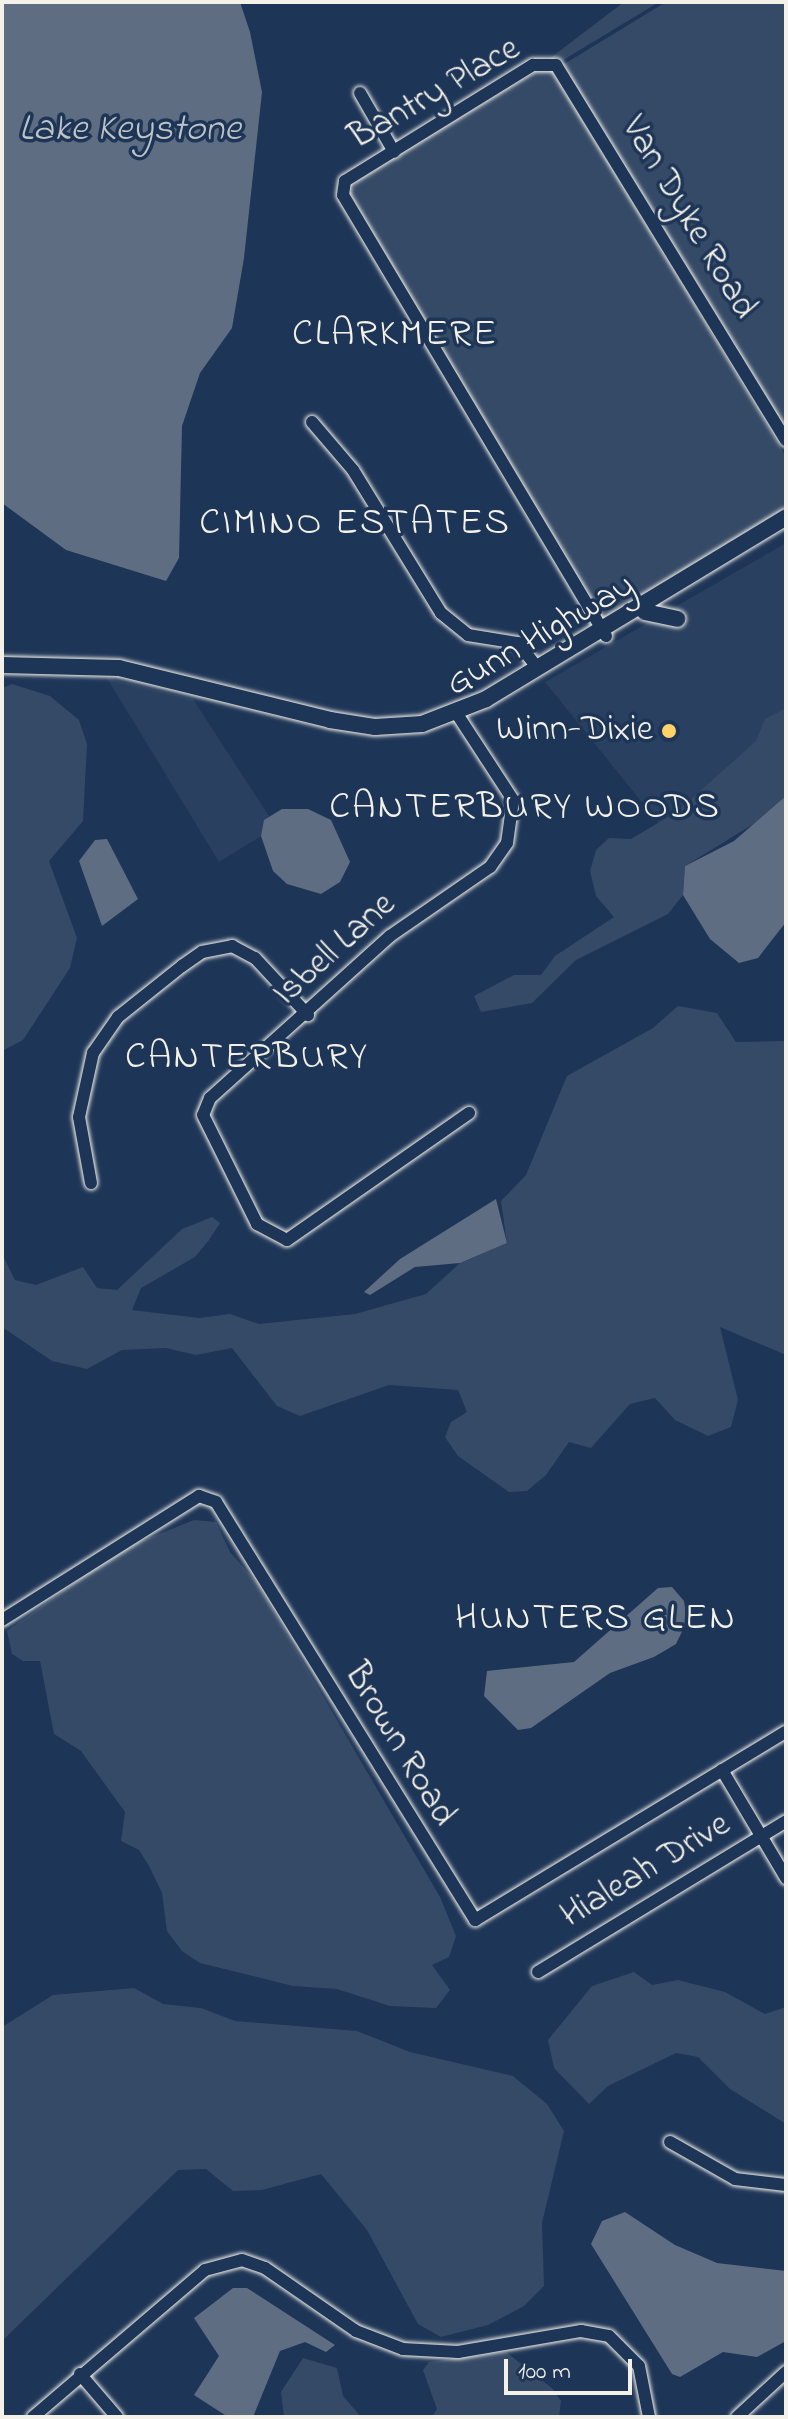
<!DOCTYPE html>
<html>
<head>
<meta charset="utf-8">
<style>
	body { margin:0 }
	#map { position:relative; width:788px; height:2419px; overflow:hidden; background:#1d3557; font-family:"Indie Flower",sans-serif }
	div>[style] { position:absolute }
	.built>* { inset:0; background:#2a4060 }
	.green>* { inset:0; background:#354a67 }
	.water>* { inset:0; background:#5e6d82 }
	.roads { filter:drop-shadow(0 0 2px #f4f1e8) drop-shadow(0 0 2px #f4f1e8) }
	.minor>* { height:12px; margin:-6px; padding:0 6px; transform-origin:6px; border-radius:6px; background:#1d3557 }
	.major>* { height:16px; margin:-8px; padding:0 8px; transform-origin:8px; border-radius:8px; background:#1d3557 }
	.dots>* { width:22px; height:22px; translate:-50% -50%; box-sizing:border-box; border:4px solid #1d3557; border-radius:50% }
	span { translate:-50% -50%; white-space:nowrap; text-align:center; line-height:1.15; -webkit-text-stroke:7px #1d3557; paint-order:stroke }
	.street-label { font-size:36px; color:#f4f1e8 }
	.poi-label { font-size:36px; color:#f4f1e8 }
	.right { translate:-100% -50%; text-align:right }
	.water-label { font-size:38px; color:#c0c3c4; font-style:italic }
	.neighbourhood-label { font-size:38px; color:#f4f1e8; letter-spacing:2px }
	.frame { position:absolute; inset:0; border:4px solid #f4f1e8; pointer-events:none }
	.scale { position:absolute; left:504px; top:2359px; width:128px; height:36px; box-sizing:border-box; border:4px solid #f4f1e8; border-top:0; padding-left:10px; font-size:24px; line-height:28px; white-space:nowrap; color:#f4f1e8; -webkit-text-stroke:6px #1d3557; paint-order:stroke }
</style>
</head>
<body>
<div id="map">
	<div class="built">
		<i style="clip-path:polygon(786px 543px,786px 737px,665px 831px,545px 682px)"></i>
		<i style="clip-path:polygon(107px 678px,193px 699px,276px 827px,219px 862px)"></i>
	</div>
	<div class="green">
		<i style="clip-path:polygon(624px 2px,659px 2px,560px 62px,549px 59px)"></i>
		<i style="clip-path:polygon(666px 2px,786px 2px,786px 430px,556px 69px)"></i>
		<i style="clip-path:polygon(549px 64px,786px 457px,786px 507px,603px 623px,546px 537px,350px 193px,359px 178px,401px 150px)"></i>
		<i style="clip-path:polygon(12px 684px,50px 696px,79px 720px,87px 744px,83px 821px,49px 861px,77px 938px,70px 968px,23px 1040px,2px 1051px,2px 688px)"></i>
		<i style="clip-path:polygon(786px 708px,786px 796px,765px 817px,685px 866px,683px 895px,668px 914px,576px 960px,532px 1003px,481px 1012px,474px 996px,514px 975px,541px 975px,555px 956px,614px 917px,596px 896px,590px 871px,596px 850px,609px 838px,631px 839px,678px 811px,756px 741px,765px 719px)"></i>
		<i style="clip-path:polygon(678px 1006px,717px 1013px,736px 1042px,786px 1041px,786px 1355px,720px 1327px,738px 1400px,731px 1427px,708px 1436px,675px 1420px,655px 1398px,630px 1404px,591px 1448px,569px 1442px,546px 1475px,527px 1491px,509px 1492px,458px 1456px,445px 1437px,451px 1422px,467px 1412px,458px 1390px,389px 1385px,300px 1416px,277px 1406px,232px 1348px,196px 1355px,166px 1348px,122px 1350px,87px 1369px,52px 1361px,2px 1327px,2px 1254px,15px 1280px,36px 1285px,83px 1267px,97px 1288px,117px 1290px,182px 1229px,212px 1217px,220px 1223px,209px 1240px,195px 1257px,141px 1288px,132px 1310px,199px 1318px,230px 1314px,259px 1324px,355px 1314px,426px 1294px,460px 1263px,507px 1243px,501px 1201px,526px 1175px,567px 1076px,653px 1028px)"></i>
		<i style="clip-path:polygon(194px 1520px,216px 1522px,230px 1552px,257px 1583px,440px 1897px,456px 1936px,449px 1957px,432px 1965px,450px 1990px,436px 2008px,390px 2006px,337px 1989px,293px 1986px,200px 1963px,182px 1951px,167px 1931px,162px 1893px,149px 1866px,139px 1850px,121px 1841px,125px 1812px,81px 1751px,54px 1734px,40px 1661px,23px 1661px,12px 1654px,7px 1631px,122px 1549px)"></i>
		<i style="clip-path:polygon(634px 1972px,652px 1985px,678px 1980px,725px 1992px,765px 2014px,786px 2007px,786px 2124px,730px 2089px,698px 2057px,676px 2053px,608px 2086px,589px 2104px,554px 2068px,548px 2040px,592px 1986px)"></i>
		<i style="clip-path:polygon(134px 1988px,163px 2004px,201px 2008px,235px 2021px,357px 2031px,410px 2052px,513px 2076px,547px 2104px,564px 2131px,542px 2223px,544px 2286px,524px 2306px,488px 2325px,441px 2337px,418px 2324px,367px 2230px,321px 2174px,262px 2190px,233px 2191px,206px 2169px,178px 2170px,2px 2341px,2px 2027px,53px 1995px)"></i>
		<i style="clip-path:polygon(506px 2352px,553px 2389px,561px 2401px,559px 2417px,432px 2417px,437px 2409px,423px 2370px,429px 2362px)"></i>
		<i style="clip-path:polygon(303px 2358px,337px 2368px,343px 2396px,361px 2417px,284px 2417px,281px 2392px)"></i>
	</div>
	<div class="water">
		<i style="clip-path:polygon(2px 2px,240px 2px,250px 32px,262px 92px,244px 258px,232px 328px,200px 373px,182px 426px,179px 558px,166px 581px,66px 550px,2px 503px)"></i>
		<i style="clip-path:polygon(786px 796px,786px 922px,758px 958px,739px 963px,710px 939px,683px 895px,685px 866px,734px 841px)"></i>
		<i style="clip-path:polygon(282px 809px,308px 809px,331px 820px,350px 862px,340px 882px,321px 894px,287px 884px,273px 871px,261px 836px,264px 820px)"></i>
		<i style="clip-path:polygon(107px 839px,138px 899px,102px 926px,79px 861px,95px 840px)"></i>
		<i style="clip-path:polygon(496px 1199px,507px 1243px,460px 1263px,415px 1267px,370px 1295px,364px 1292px,400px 1259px)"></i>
		<i style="clip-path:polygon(672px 1587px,684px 1601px,687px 1621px,676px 1644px,654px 1657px,610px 1673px,531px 1728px,518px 1730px,484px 1696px,487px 1671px,574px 1662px,658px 1588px)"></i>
		<i style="clip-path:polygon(625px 2212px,675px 2245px,717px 2263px,786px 2271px,786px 2341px,757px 2357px,723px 2352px,680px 2377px,672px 2374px,591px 2244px,602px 2221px)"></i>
		<i style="clip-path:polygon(233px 2288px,247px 2288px,335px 2345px,326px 2352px,305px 2342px,280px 2351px,253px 2417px,228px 2417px,194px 2395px,219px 2356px,194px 2318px)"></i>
	</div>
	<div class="roads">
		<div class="minor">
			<i style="left:360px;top:93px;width:68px;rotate:60deg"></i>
			<i style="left:312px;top:422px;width:63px;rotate:49.5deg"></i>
			<i style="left:353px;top:470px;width:168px;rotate:58.4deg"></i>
			<i style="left:441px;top:613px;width:35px;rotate:39deg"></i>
			<i style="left:468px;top:635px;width:51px;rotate:9.1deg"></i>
			<i style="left:518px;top:643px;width:31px;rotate:52deg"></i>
			<i style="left:606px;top:636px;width:513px;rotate:-120.81deg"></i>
			<i style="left:343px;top:195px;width:14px;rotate:-82deg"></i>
			<i style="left:345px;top:181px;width:221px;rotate:-31.7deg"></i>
			<i style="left:533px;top:65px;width:23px"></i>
			<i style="left:556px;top:65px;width:440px;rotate:58.5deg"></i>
			<i style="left:457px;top:714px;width:103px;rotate:56.9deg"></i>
			<i style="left:513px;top:800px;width:43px;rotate:97.9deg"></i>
			<i style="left:507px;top:843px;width:29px;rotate:125deg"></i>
			<i style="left:490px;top:867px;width:121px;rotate:145.4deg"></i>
			<i style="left:390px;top:936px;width:242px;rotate:138deg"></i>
			<i style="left:210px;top:1098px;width:18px;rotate:112deg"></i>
			<i style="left:203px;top:1115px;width:122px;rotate:63.6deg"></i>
			<i style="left:257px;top:1224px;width:34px;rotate:28deg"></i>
			<i style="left:287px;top:1240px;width:222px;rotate:-34.9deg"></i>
			<i style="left:91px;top:1183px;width:67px;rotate:-100.3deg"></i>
			<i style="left:79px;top:1117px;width:66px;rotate:-77.7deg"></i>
			<i style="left:93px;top:1053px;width:44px;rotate:-55.2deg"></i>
			<i style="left:118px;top:1017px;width:82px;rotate:-38.6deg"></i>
			<i style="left:182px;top:966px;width:24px;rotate:-35deg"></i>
			<i style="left:202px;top:952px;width:31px;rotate:-11deg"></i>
			<i style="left:232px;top:946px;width:26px;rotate:28deg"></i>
			<i style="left:255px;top:958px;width:78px;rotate:47.1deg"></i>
			<i style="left:2px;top:1620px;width:233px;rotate:-32.2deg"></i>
			<i style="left:199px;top:1496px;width:18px;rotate:19deg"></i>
			<i style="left:216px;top:1502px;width:492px;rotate:58.2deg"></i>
			<i style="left:475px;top:1920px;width:363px;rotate:-31.2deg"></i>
			<i style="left:722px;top:1770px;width:126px;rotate:59.3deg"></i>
			<i style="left:538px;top:1972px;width:290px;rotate:-31.3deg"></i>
			<i style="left:670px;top:2142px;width:75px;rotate:29.6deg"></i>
			<i style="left:735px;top:2179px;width:51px;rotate:6.7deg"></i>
			<i style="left:80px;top:2374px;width:57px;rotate:49.3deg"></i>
			<i style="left:33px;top:2417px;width:226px;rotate:-40.5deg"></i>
			<i style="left:205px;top:2270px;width:38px;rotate:-15deg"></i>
			<i style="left:242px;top:2260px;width:24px;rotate:19deg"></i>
			<i style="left:265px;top:2268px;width:111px;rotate:34.7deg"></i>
			<i style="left:356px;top:2331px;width:50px;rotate:21deg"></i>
			<i style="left:403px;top:2349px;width:55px;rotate:3.1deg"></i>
			<i style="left:458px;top:2352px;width:125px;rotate:-9.7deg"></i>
			<i style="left:581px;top:2331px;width:28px;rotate:10deg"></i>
			<i style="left:609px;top:2336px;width:42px;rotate:45deg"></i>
			<i style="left:639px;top:2366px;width:52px;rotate:78.9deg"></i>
			<i style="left:737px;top:2417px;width:67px;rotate:-42.6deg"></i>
		</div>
		<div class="major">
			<i style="left:645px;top:612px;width:33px;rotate:12deg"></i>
			<i style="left:2px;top:665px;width:117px;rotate:1.5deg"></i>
			<i style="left:119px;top:668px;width:217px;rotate:13.8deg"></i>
			<i style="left:330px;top:720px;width:46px;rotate:8.8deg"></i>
			<i style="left:375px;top:727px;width:47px;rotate:-3.7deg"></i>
			<i style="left:422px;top:724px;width:69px;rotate:-21.3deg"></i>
			<i style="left:486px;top:699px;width:351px;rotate:-31.2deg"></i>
		</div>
	</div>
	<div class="dots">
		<i style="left:669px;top:731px;background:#ffd166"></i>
	</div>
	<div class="street-label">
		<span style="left:435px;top:94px;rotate:-30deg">Bantry Place</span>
		<span style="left:688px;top:218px;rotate:59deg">Van Dyke Road</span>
		<span style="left:541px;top:636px;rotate:-30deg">Gunn Highway</span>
		<span style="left:335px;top:950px;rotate:-42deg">Isbell Lane</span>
		<span style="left:399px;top:1745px;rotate:59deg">Brown Road</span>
		<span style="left:646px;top:1871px;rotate:-31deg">Hialeah Drive</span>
	</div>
	<div class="poi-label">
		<span class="right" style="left:653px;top:731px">Winn-Dixie</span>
	</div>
	<div class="water-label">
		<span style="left:130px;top:131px">Lake Keystone</span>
	</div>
	<div class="neighbourhood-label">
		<span style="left:395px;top:336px">CLARKMERE</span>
		<span style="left:355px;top:525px">CIMINO ESTATES</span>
		<span style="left:525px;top:809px">CANTERBURY WOODS</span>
		<span style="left:247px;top:1059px">CANTERBURY</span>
		<span style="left:596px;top:1620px">HUNTERS GLEN</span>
	</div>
	<div class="frame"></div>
	<div class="scale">100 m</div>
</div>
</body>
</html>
